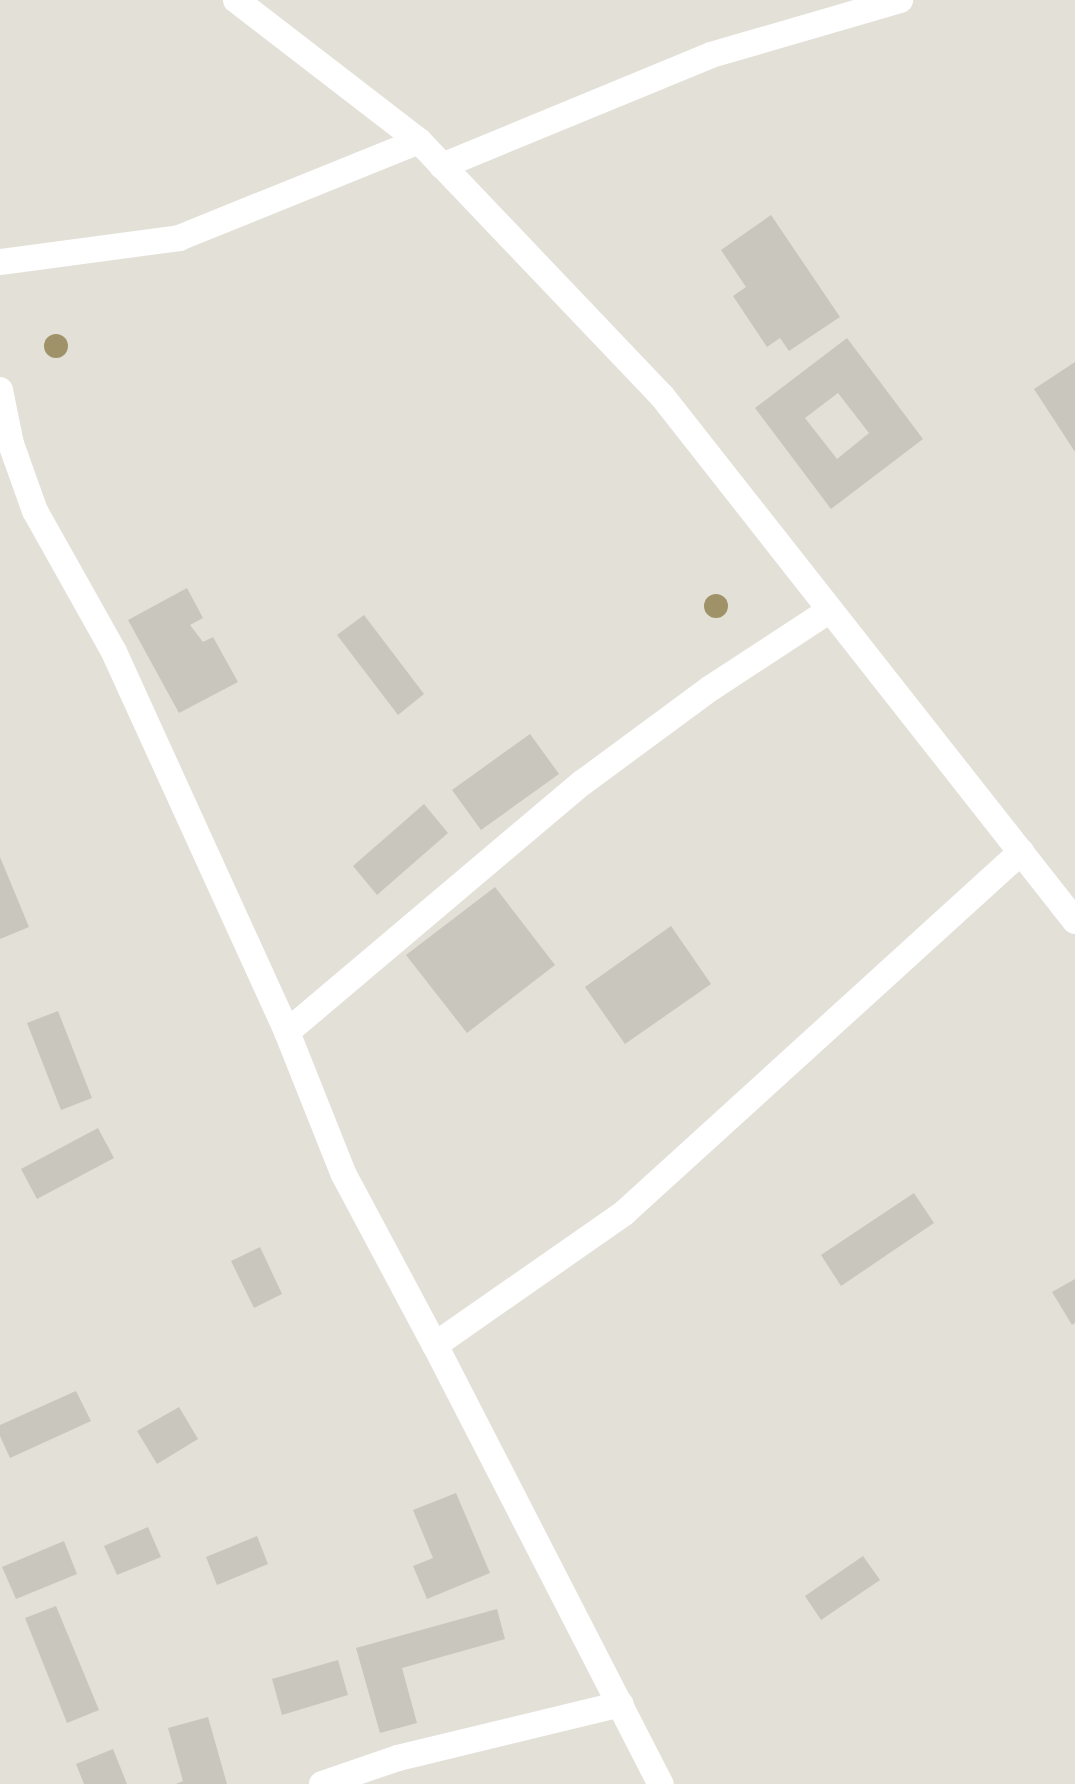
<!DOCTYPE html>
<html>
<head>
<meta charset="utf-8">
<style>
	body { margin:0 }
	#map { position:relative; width:1075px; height:1784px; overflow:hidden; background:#e3e0d7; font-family:"Varela Round",sans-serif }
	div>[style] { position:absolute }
	.building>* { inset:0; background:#c9c6be }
	.minor>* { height:26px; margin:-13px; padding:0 13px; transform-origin:13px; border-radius:13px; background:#fff }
	.trees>* { width:24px; height:24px; margin:-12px; border-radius:50%; background:#9f9269 }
	span { translate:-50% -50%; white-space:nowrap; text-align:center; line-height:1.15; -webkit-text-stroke:6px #e3e0d7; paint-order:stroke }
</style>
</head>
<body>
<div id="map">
	<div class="building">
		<i style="clip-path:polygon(771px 215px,840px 317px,789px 351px,780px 338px,767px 347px,733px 296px,746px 287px,721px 250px)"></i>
		<i style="clip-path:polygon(evenodd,847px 338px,923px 439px,831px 509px,755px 408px,847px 338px,838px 393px,869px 433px,837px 459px,805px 418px,838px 393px)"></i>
		<i style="clip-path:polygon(1075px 362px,1075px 452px,1034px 389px)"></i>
		<i style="clip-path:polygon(187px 588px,203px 618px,190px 625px,203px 642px,213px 637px,238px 682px,179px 713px,128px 620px)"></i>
		<i style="clip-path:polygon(364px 615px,424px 694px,398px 715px,337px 635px)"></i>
		<i style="clip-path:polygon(530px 734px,559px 774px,481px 830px,452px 790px)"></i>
		<i style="clip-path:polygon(424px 804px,448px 833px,377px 895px,353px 866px)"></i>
		<i style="clip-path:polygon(0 857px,29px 927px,0 939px)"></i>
		<i style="clip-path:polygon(495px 887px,555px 965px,467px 1033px,406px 955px)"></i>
		<i style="clip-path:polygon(671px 926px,711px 984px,625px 1044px,585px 987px)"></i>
		<i style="clip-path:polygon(58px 1011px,92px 1098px,61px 1110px,27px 1023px)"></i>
		<i style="clip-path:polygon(98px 1128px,114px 1158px,37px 1199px,21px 1169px)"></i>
		<i style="clip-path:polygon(914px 1193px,934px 1223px,841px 1286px,821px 1255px)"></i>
		<i style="clip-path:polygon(260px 1247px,282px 1294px,254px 1308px,231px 1261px)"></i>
		<i style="clip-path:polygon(1075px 1279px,1075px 1323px,1072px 1325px,1052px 1292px)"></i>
		<i style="clip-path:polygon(76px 1391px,91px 1421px,10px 1458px,0 1436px,0 1425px)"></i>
		<i style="clip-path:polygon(179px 1407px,198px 1439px,157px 1464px,137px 1431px)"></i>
		<i style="clip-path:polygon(456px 1493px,490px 1573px,427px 1599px,413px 1566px,433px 1558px,413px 1510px)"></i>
		<i style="clip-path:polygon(148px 1527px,161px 1557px,117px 1575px,104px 1546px)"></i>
		<i style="clip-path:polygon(257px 1536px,268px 1564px,217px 1585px,206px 1557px)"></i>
		<i style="clip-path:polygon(64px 1541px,77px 1574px,16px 1599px,2px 1567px)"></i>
		<i style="clip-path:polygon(863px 1556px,880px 1580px,821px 1620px,805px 1596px)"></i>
		<i style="clip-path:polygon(56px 1606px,99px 1710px,67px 1723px,25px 1618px)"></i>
		<i style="clip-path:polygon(497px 1609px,505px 1639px,402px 1668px,417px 1723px,380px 1733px,356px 1648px)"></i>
		<i style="clip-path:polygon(338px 1660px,348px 1695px,282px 1715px,272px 1679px)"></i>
		<i style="clip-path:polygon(208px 1717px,227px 1784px,176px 1784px,183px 1781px,168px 1728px)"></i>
		<i style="clip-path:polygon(113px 1749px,127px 1784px,84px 1784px,76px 1764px)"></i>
	</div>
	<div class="minor">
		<i style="left:236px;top:0;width:231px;rotate:37.6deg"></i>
		<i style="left:419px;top:141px;width:352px;rotate:46.4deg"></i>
		<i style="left:662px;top:396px;width:668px;rotate:51.81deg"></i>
		<i style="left:442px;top:166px;width:291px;rotate:-22.4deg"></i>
		<i style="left:711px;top:55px;width:197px;rotate:-16.2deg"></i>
		<i style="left:0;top:262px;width:181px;rotate:-7.6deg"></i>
		<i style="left:179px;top:238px;width:259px;rotate:-22deg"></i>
		<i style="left:0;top:390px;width:55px;rotate:78.5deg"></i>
		<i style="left:11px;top:444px;width:71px;rotate:70.3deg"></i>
		<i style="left:35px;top:511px;width:162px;rotate:60.7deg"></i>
		<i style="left:114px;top:652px;width:418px;rotate:65.5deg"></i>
		<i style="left:287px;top:1032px;width:152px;rotate:68.3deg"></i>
		<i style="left:343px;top:1173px;width:195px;rotate:61.9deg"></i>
		<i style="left:435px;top:1345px;width:494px;rotate:62.8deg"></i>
		<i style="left:287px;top:1032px;width:386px;rotate:-40.2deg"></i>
		<i style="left:582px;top:783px;width:160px;rotate:-36.4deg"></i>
		<i style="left:711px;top:688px;width:142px;rotate:-33.2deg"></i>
		<i style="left:435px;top:1345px;width:231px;rotate:-34.9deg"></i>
		<i style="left:624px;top:1213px;width:537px;rotate:-42.28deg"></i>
		<i style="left:322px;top:1784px;width:80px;rotate:-18.9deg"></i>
		<i style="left:398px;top:1758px;width:229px;rotate:-13.6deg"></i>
	</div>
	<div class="trees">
		<i style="left:56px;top:346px"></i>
		<i style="left:716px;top:606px"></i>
	</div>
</div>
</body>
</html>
